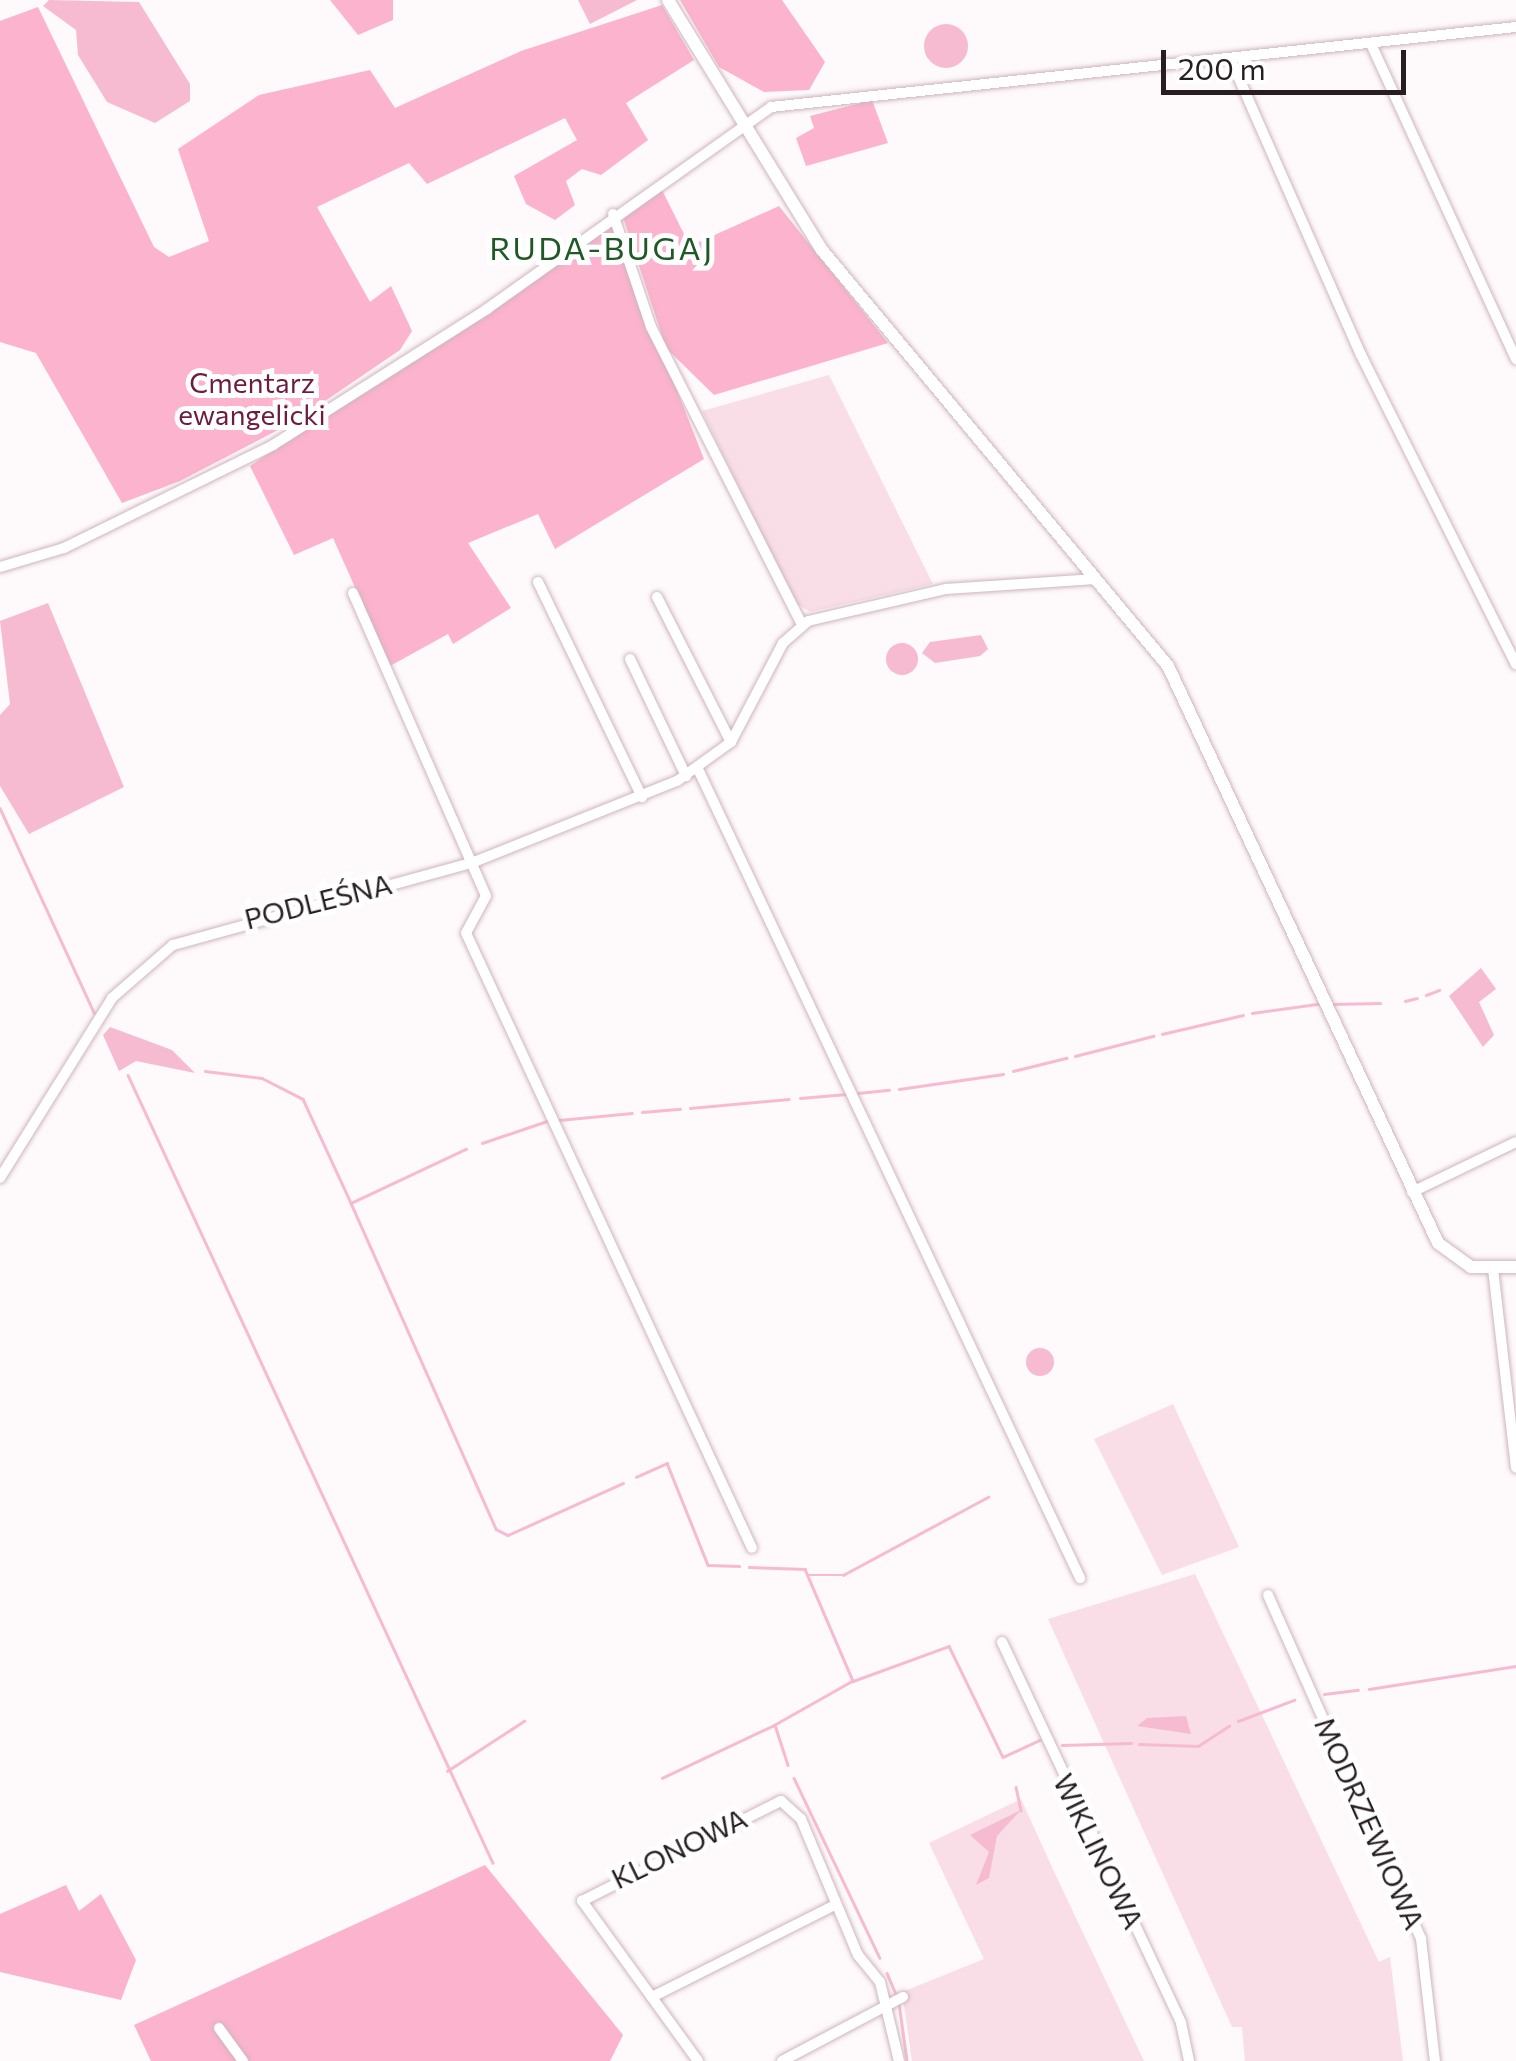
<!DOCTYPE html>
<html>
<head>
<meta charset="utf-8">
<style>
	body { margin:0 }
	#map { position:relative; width:1516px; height:2061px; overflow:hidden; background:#fef9fa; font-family:Commissioner,sans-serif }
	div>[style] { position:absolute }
	.green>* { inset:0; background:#f9dee7 }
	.forest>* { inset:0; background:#fcb3ce }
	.water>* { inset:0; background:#f7bbd1 }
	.round { border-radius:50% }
	.stream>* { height:2.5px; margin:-1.25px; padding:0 1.25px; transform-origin:1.25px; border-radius:1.25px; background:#f7bbd1 }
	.roads { filter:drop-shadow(0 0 2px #ceb5be) drop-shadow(0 0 2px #ceb5be) }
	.minor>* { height:10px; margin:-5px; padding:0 5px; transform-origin:5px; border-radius:5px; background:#fff }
	.tertiary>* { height:12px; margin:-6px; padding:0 6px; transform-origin:6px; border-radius:6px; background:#fff }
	span { translate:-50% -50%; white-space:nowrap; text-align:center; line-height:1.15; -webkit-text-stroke:10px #fff; paint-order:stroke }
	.park-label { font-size:28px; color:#6d1b42 }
	.street-label { font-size:28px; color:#281e22 }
	.quarter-label { font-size:32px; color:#205926; letter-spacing:2.5px }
	.scale { position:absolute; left:1161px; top:50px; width:245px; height:45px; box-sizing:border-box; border:5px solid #281e22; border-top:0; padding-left:12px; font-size:30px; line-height:35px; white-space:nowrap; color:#281e22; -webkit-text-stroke:8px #fff; paint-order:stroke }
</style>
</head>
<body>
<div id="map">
	<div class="green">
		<i style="clip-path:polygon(829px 375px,933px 584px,810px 612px,794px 602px,702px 411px)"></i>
		<i style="clip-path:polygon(1173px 1404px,1239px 1547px,1162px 1575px,1094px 1439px)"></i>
		<i style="clip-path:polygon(1195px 1574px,1379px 1962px,1390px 1957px,1403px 2061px,1245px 2061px,1242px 2027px,1232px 2027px,1048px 1619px)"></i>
		<i style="clip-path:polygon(1021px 1799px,1057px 1878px,1144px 2061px,912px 2061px,902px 1992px,984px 1959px,929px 1843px)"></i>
	</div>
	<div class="forest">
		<i style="clip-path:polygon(330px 0,393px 0,393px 20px,358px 35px)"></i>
		<i style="clip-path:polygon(680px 0,782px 0,825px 62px,809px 90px,764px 92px,719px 67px)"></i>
		<i style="clip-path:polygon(662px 5px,694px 60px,626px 103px,648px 140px,601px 175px,582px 169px,566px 181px,575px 205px,555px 220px,526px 204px,514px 176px,577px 140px,565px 118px,427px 184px,409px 163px,317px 207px,370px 302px,391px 286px,412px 331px,400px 350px,297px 420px,180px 481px,122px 503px,36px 353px,0 342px,0 21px,38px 7px,154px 247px,169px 257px,209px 241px,178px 149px,259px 95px,370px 70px,395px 108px,521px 51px)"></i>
		<i style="clip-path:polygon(872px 100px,888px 143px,806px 166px,796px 138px,814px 128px,810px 116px)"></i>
		<i style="clip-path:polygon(660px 186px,690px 246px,779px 206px,888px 343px,714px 395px,666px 348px,622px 214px)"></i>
		<i style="clip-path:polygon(611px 223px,704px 459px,555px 549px,538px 514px,468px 543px,511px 608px,453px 644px,448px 634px,390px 666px,333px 538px,294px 555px,250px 466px)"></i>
		<i style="clip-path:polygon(485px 1865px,623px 2035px,610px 2061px,151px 2061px,134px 2025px)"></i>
		<i style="clip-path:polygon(66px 1885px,79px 1911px,101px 1894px,136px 1960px,121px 2000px,0 1972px,0 1914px)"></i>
	</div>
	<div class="water">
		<i style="clip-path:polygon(49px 0,139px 2px,190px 84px,190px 101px,155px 123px,107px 102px,78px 55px,76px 30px,43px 6px)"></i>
		<i style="clip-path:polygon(578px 0,637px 0,590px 24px)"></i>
		<i class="round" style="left:924px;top:24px;width:44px;height:44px"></i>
		<i style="clip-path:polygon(48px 603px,124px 787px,29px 834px,0 786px,0 715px,10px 704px,0 621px)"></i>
		<i style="clip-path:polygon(981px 635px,988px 649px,980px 656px,935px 663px,922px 653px,930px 642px)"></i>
		<i class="round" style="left:886px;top:643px;width:32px;height:32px"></i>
		<i style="clip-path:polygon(1481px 968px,1496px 989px,1479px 1002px,1494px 1035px,1483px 1047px,1449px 996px)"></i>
		<i style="clip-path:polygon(110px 1027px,172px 1050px,195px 1073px,136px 1061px,119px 1071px,103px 1035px)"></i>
		<i class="round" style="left:1026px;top:1348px;width:28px;height:28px"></i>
		<i style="clip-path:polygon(1186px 1716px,1191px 1734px,1137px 1726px,1147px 1718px)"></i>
		<i style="clip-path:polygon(1021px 1810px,997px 1836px,989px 1878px,976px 1885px,989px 1852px,970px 1835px)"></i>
	</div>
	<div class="stream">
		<i style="left:0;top:808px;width:225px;rotate:65.3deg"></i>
		<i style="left:1426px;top:995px;width:14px;rotate:-21deg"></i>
		<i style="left:1405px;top:1001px;width:12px;rotate:-14deg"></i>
		<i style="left:1332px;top:1004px;width:48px;rotate:-1.2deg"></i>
		<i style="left:1252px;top:1013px;width:67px;rotate:-7.8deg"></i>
		<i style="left:1162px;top:1034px;width:83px;rotate:-13.2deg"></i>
		<i style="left:1075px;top:1056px;width:81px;rotate:-14.4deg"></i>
		<i style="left:205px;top:1071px;width:57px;rotate:7deg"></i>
		<i style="left:262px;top:1078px;width:46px;rotate:27.1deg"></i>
		<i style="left:303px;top:1099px;width:115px;rotate:65.2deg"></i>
		<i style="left:351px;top:1203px;width:127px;rotate:-25.2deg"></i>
		<i style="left:1013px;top:1071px;width:55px;rotate:-13.8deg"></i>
		<i style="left:128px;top:1075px;width:868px;rotate:65.15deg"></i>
		<i style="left:899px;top:1089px;width:105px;rotate:-8.2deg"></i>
		<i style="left:858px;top:1093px;width:31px;rotate:-6deg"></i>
		<i style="left:800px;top:1098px;width:47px;rotate:-4.9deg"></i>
		<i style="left:690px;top:1108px;width:99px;rotate:-5.2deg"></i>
		<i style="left:642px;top:1112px;width:38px;rotate:-5deg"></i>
		<i style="left:559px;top:1120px;width:73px;rotate:-5.5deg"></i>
		<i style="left:482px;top:1143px;width:69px;rotate:-18.7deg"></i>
		<i style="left:351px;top:1203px;width:357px;rotate:66deg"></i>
		<i style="left:496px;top:1529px;width:13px;rotate:27deg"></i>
		<i style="left:508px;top:1535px;width:126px;rotate:-24.3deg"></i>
		<i style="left:636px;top:1477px;width:34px;rotate:-24deg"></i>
		<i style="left:667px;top:1463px;width:110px;rotate:68.1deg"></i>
		<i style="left:708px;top:1565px;width:31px;rotate:2deg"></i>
		<i style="left:749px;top:1567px;width:56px;rotate:2deg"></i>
		<i style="left:805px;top:1569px;width:122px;rotate:66.8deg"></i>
		<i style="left:853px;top:1681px;width:90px;rotate:150.6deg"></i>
		<i style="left:775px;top:1725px;width:42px;rotate:72deg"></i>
		<i style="left:807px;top:1575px;width:36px"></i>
		<i style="left:843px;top:1575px;width:165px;rotate:-28.3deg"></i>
		<i style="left:853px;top:1681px;width:102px;rotate:-20deg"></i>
		<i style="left:949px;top:1646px;width:123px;rotate:64.1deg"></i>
		<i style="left:1003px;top:1757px;width:40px;rotate:-25deg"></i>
		<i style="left:1369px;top:1689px;width:149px;rotate:-8.9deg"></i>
		<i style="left:1324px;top:1694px;width:34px;rotate:-7deg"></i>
		<i style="left:1238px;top:1721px;width:60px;rotate:-20.6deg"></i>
		<i style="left:1139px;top:1744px;width:59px;rotate:1.9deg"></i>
		<i style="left:1198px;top:1746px;width:37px;rotate:-33deg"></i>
		<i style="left:1062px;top:1745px;width:69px;rotate:-1.7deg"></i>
		<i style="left:447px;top:1771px;width:92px;rotate:-33deg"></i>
		<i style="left:662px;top:1778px;width:124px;rotate:-25.3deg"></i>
		<i style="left:794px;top:1778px;width:199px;rotate:64.5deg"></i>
		<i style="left:1016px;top:1787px;width:24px;rotate:78deg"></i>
		<i style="left:887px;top:1973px;width:23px;rotate:67deg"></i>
		<i style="left:899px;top:2003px;width:59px;rotate:82.1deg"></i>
	</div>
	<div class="roads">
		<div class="minor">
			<i style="left:1371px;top:44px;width:347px;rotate:65.3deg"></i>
			<i style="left:1230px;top:58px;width:325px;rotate:66.2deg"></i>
			<i style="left:1361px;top:355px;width:346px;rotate:63.4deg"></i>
			<i style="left:613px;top:214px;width:119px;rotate:71.4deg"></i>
			<i style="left:651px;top:327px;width:333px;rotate:63.1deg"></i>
			<i style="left:0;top:567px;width:67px;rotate:-16.5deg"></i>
			<i style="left:64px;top:548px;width:233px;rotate:-26.2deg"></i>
			<i style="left:273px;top:445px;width:254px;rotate:-32.4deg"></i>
			<i style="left:487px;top:309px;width:349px;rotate:-35.4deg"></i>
			<i style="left:771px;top:107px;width:749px;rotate:-6.13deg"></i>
			<i style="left:538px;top:582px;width:239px;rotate:64.2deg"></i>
			<i style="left:353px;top:593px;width:331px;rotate:66.3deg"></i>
			<i style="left:486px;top:896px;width:42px;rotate:118.4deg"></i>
			<i style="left:466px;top:933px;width:678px;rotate:65.06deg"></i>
			<i style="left:657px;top:597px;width:163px;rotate:63deg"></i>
			<i style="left:630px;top:659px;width:130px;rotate:64.4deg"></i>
			<i style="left:698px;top:769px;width:895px;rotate:64.72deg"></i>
			<i style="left:0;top:1178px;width:212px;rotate:-58.1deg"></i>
			<i style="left:112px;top:998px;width:81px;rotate:-41deg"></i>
			<i style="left:173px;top:945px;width:312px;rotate:-15.4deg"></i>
			<i style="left:474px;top:862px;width:219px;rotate:-21.8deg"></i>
			<i style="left:677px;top:781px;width:67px;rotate:-35.8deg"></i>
			<i style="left:731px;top:742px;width:112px;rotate:-62.3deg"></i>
			<i style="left:783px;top:643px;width:33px;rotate:-41deg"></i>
			<i style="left:808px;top:621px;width:142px;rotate:-13.1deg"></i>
			<i style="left:946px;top:589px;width:150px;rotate:-3.8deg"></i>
			<i style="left:1412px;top:1192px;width:115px;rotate:-25.7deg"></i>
			<i style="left:1493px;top:1269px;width:200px;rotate:83.4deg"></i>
			<i style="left:1268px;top:1595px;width:376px;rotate:66deg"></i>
			<i style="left:1421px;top:1939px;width:123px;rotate:83.5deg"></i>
			<i style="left:1002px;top:1642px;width:421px;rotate:64.8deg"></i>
			<i style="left:1181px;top:2023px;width:39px;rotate:78deg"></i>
			<i style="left:652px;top:1997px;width:205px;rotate:-26.7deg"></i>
			<i style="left:219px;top:2028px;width:41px;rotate:54deg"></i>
			<i style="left:698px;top:2061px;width:198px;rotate:-125.9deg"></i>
			<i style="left:582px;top:1901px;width:223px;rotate:-26.7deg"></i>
			<i style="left:781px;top:1801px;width:27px;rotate:42deg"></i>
			<i style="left:801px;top:1819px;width:147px;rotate:67.3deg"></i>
			<i style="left:858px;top:1955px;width:35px;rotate:51deg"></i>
			<i style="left:880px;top:1982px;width:81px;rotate:76.5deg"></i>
			<i style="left:782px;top:2061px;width:137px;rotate:-27.9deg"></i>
		</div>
		<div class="tertiary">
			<i style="left:668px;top:0;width:294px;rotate:58.4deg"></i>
			<i style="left:822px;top:250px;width:541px;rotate:50.25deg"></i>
			<i style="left:1168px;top:666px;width:637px;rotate:64.92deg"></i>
			<i style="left:1438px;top:1243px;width:41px;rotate:36deg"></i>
			<i style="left:1471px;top:1267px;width:45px"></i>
		</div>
	</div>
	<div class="park-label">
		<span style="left:252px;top:398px">Cmentarz<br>ewangelicki</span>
	</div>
	<div class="street-label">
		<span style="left:318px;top:901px;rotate:-14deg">PODLEŚNA</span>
		<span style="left:1370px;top:1823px;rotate:66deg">MODRZEWIOWA</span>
		<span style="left:679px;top:1848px;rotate:-26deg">KLONOWA</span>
		<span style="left:1099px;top:1851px;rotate:64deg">WIKLINOWA</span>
	</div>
	<div class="quarter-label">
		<span style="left:602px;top:247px">RUDA-BUGAJ</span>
	</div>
	<div class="scale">200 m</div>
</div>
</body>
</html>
